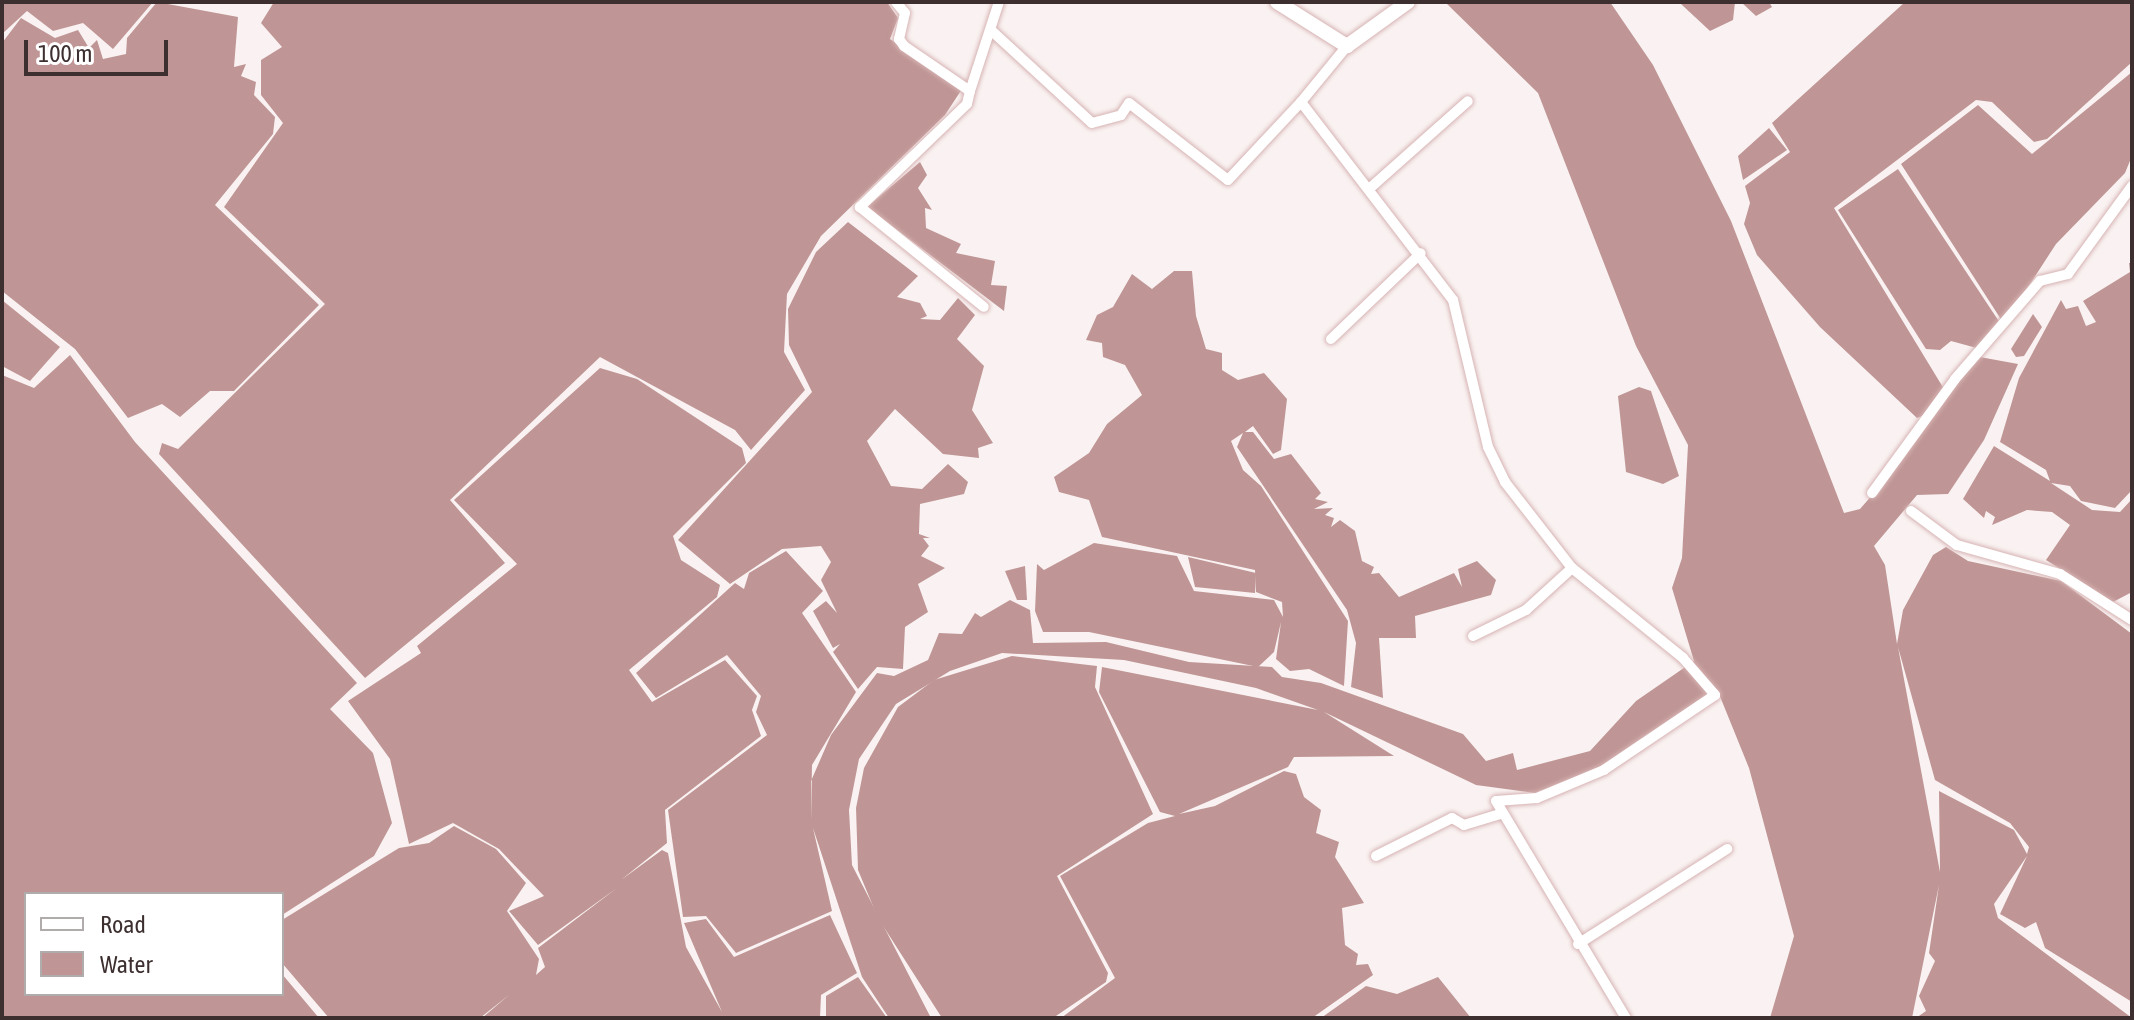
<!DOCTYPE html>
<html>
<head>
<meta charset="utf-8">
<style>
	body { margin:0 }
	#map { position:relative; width:2134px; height:1020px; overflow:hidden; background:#faf2f2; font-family:"Asap Condensed",sans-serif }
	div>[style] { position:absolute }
	.water>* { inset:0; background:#bf9695 }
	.roads { filter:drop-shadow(0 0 2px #d7b3b3) drop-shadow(0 0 2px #d7b3b3) }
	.street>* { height:10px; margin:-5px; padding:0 5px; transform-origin:5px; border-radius:5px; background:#fff }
	.secondary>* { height:14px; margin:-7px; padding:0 7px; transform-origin:7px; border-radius:7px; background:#fff }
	span { translate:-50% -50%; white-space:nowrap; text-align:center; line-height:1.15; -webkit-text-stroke:6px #fff; paint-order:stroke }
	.frame { position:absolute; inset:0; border:4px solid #3d2f2f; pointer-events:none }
	.legend { position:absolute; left:24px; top:892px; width:260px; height:104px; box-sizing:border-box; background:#fff; border:2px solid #b1acac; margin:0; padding:10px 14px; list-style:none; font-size:24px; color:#3d2f2f }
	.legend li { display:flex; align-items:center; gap:16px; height:40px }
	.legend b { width:40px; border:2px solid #b1acac }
	.scale { position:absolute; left:24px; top:40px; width:144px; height:36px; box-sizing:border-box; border:4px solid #3d2f2f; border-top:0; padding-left:10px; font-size:24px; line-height:28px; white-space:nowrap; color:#3d2f2f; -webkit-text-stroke:6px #fff; paint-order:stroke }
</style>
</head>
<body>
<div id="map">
	<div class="water">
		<i style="clip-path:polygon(2px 2px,153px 2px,113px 49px,83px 23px,53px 31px,27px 11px,2px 34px)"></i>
		<i style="clip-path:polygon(157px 2px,238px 17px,234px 67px,246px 64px,241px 76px,256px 82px,254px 95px,275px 117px,273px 134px,215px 205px,319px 305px,234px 391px,210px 391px,180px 417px,162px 404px,128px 418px,75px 349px,2px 291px,2px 43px,21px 18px,55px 38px,78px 30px,89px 48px,97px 40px,103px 59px,126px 54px,127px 38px)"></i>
		<i style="clip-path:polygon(274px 2px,887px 2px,898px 18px,890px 39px,962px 89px,945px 115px,821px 236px,787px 294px,784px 352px,805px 390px,751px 450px,735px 430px,600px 357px,450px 500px,505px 563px,365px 678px,159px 454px,162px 443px,178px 449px,325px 304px,224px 207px,283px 123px,261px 95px,261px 60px,282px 47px,261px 23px)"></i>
		<i style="clip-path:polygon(evenodd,1445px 2px,1610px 2px,1653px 65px,1731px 221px,1844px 513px,1860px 509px,1901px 462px,1969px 355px,2018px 364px,1984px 440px,1948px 494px,1917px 495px,1874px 546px,1885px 565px,1897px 644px,1903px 610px,1933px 555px,1946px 547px,1968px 561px,2061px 581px,2132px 634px,2132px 1002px,2045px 948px,2036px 922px,2025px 928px,2000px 914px,2027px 856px,1994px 904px,1998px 918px,2132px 1018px,1916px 1018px,1926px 1011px,1919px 996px,1935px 961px,1929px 953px,1939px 885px,1912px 1018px,1770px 1018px,1794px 936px,1749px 768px,1717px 689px,1623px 757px,1535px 793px,1476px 785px,1324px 712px,1394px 756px,1294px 757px,1288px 767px,1179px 814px,1215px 806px,1284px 771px,1296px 774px,1304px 797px,1321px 810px,1316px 833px,1339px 842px,1335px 857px,1364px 903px,1342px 908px,1345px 945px,1358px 954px,1356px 965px,1368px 964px,1373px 975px,1312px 1018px,1061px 1018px,1115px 978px,1060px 876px,1148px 823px,1175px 816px,1160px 812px,1099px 692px,1102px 667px,1318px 710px,1256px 688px,1124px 660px,1002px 653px,950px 671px,896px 704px,859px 759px,849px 810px,852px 865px,931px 1018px,889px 1018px,862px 977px,813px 828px,832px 911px,736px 953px,706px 916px,683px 917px,668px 810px,767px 735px,756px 712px,761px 696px,727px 655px,656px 698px,636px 673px,735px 583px,744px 589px,749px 573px,786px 551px,823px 591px,802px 613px,856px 692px,812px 765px,811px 821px,811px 781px,831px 735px,877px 673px,894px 676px,928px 660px,939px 633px,962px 634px,975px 613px,981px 617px,1010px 600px,1030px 610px,1033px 643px,1106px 642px,1189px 662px,1272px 667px,1282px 677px,1321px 683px,1463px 734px,1486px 761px,1513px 753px,1517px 770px,1590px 751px,1636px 701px,1694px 661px,1672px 588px,1682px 558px,1688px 445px,1636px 346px,1538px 93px,1445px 2px,1898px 647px,1935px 780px,2010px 823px,2029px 847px,2027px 854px,2014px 830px,1939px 791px,1940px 872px,1898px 647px)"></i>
		<i style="clip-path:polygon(1735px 2px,1733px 20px,1710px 31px,1681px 4px)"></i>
		<i style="clip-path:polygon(1741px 2px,1769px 2px,1772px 7px,1756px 16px)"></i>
		<i style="clip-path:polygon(1905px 2px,2132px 2px,2132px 62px,2047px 139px,2034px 142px,1992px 102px,1976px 100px,1834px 208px,1944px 389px,1929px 413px,1917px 418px,1820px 327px,1757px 255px,1744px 224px,1750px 203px,1745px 186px,1790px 152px,1772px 123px)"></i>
		<i style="clip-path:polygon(2132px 72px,2132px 156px,2125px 173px,2056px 244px,2004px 324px,1901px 164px,1978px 105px,2032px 154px)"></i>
		<i style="clip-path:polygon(1769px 128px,1787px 150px,1743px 180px,1738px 156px)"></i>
		<i style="clip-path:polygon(920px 162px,927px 175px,918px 188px,932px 210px,925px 208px,926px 228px,961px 244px,956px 253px,995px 261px,991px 285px,1007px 286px,1004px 311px,867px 207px)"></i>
		<i style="clip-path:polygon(1898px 169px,2002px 326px,1984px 350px,1951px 341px,1940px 350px,1926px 349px,1838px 210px)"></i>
		<i style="clip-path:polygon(848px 222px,918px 276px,897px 297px,920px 303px,927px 316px,920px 319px,940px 320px,958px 298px,975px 315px,957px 339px,984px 366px,972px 410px,993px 443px,978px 448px,979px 458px,943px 454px,895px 409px,867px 441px,891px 486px,922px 489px,948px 464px,968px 482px,964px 494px,920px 504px,919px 534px,930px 538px,923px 538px,929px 546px,921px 556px,945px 568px,918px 584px,928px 612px,905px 627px,903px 669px,877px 667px,858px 689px,833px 652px,840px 644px,833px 648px,813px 611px,826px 601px,837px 613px,821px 580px,831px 562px,821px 546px,782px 549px,730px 584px,678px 540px,812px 392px,789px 345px,788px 309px,816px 252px)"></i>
		<i style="clip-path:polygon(2129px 263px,2132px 263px,2132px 490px,2115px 508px,2081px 501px,2070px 486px,2051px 483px,2092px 510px,2120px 512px,2132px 499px,2132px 592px,2113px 602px,2046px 560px,2070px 525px,2052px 512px,2027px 510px,1992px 525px,1995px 517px,1986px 511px,1984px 518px,1963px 499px,1994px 446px,2050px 481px,2046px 470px,2000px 442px,2019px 378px,2061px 300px,2066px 309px,2078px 306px,2086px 326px,2096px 322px,2083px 301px,2130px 272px)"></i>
		<i style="clip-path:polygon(1174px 271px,1192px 271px,1196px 316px,1206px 349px,1222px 353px,1222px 370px,1238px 380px,1264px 373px,1287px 399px,1281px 450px,1273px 454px,1253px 426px,1245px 432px,1253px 432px,1274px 459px,1291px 454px,1321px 493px,1315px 499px,1328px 502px,1314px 509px,1333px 508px,1325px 515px,1334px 518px,1331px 527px,1340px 520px,1355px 531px,1362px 561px,1374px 567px,1371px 574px,1379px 573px,1399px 597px,1454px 573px,1462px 587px,1458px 569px,1477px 561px,1496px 580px,1491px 595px,1415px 616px,1416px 638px,1379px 638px,1383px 698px,1351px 687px,1356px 643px,1347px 610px,1237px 447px,1243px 433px,1231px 441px,1243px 470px,1261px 486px,1348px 621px,1344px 686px,1309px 669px,1290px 671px,1276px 659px,1281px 622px,1274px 652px,1258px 667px,1089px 632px,1043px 632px,1035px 611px,1037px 564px,1044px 570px,1094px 543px,1177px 556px,1194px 591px,1274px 600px,1283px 617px,1282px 602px,1256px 592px,1255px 570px,1102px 537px,1089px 500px,1059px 492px,1054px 477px,1089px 453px,1107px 424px,1142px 395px,1125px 365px,1103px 357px,1102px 343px,1086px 340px,1097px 315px,1113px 307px,1132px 274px,1152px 289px)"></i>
		<i style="clip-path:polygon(2px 300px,60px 347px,30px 381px,2px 366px)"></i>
		<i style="clip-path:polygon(2033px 314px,2042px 327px,2024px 356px,2016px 357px,2011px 349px)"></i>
		<i style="clip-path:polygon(70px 355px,135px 442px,357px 683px,330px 709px,373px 753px,392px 823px,374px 856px,282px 915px,282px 894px,26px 894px,26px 994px,282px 994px,282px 974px,319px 1018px,2px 1018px,2px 375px,34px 388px)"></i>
		<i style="clip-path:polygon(600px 368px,637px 379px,742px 448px,746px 463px,673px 536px,681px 560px,720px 585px,717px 597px,629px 670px,652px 702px,725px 660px,757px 696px,752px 710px,761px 736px,665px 810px,667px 843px,621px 880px,662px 850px,668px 853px,686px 947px,722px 1012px,684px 923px,706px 919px,734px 957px,830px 915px,857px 973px,821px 995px,820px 1018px,482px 1018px,509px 995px,480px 1018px,329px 1018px,282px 963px,282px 920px,399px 848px,429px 843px,454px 826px,496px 849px,526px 883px,507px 911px,539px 959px,536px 975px,545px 967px,538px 948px,617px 888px,538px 945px,509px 911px,544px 896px,499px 849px,453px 823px,409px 844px,390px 759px,348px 701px,421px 653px,417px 646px,517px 564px,454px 500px)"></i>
		<i style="clip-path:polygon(1639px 387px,1651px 391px,1679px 476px,1663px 484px,1626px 472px,1618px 396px)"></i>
		<i style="clip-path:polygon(1188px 557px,1256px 573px,1255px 593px,1195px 587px)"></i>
		<i style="clip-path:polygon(1025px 566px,1027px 600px,1017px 600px,1005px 571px)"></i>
		<i style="clip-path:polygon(1012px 656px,1097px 666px,1095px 687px,1153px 814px,1057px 876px,1108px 973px,1106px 982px,1053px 1018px,942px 1018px,878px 918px,858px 870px,856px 808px,864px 768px,898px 707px,934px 680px)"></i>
		<i style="clip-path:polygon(858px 977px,887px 1018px,826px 1018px,826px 996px)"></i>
		<i style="clip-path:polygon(1438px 977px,1471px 1018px,1321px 1018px,1366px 986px,1397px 994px)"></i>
	</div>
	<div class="roads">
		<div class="street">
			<i style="left:896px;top:2px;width:14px;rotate:51deg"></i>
			<i style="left:905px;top:13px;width:27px;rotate:103deg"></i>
			<i style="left:899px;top:39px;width:9px;rotate:54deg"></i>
			<i style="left:904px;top:46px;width:80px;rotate:34.3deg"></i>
			<i style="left:970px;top:91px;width:13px;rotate:103deg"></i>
			<i style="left:967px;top:104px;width:149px;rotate:136.1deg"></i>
			<i style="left:860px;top:207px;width:159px;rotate:38.9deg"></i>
			<i style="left:993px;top:32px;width:134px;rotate:42.6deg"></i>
			<i style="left:1092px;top:123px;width:30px;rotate:-15deg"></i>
			<i style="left:1121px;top:115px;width:14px;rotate:-56deg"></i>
			<i style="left:1129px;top:103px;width:125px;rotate:37.9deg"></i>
			<i style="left:1228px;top:180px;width:107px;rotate:-46.9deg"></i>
			<i style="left:1347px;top:46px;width:72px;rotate:129.4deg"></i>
			<i style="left:1301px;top:102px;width:250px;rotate:52.5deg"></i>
			<i style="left:1453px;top:300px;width:151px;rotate:76.6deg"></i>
			<i style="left:1488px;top:447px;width:39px;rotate:64deg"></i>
			<i style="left:1505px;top:482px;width:109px;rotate:52.1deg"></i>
			<i style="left:1572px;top:568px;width:143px;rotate:39deg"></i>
			<i style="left:1683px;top:658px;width:49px;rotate:49.1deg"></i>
			<i style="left:1715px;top:695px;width:134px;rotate:146deg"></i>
			<i style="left:1604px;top:770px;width:73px;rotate:157.3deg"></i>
			<i style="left:1537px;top:798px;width:41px;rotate:175.8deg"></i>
			<i style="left:1496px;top:801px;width:253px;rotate:59.1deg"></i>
			<i style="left:970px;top:91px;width:94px;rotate:-72deg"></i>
			<i style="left:1369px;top:189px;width:132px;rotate:-41.6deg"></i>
			<i style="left:1331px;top:339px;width:124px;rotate:-43.7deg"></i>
			<i style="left:1872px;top:493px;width:141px;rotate:-53.9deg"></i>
			<i style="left:1955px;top:379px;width:130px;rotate:-49.1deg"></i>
			<i style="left:2040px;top:281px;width:29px;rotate:-14deg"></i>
			<i style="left:2068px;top:274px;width:109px;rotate:-54deg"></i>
			<i style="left:1911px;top:511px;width:57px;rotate:36.5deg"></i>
			<i style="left:1957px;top:545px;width:107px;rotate:15.7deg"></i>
			<i style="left:2060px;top:574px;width:85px;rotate:32.6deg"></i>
			<i style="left:1473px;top:636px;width:59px;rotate:-26.1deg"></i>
			<i style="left:1526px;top:610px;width:62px;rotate:-42.4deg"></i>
			<i style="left:1376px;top:856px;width:85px;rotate:-26.6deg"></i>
			<i style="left:1452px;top:818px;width:14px;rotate:30deg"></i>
			<i style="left:1464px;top:825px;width:39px;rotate:-17deg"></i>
			<i style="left:1578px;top:944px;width:177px;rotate:-32.5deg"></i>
		</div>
		<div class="secondary">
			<i style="left:1277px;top:2px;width:83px;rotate:32.2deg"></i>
			<i style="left:1347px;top:46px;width:75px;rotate:-35.8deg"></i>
		</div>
	</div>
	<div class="frame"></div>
	<ul class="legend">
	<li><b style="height:10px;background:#fff"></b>Road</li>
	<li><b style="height:22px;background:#bf9695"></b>Water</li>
	</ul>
	<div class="scale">100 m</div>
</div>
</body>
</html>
